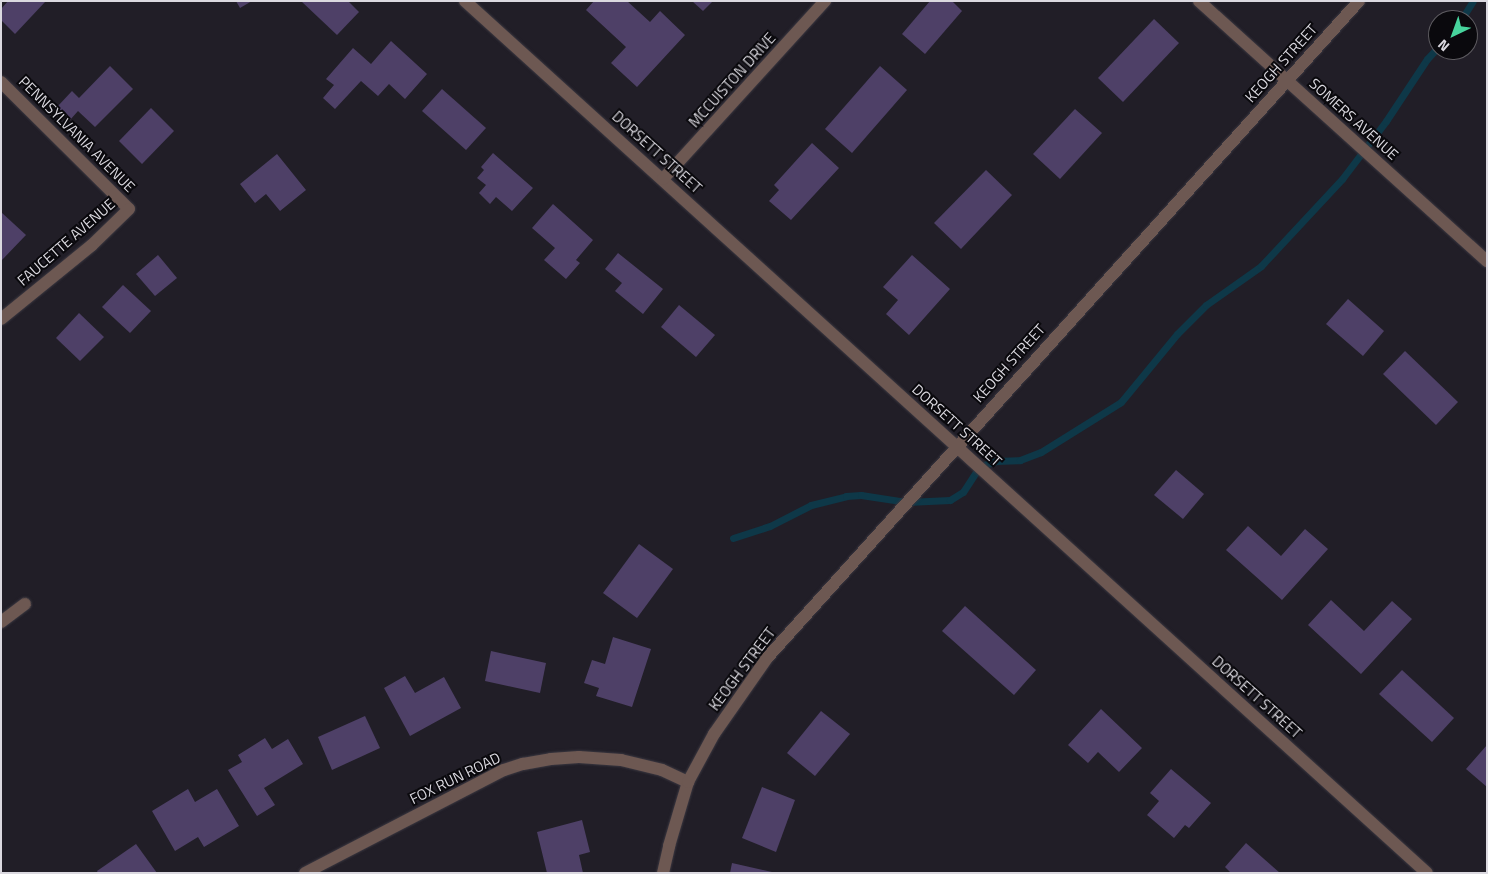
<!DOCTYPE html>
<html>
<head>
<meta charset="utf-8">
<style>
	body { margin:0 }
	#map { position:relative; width:1488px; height:874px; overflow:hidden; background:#211e27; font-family:"Titillium Web",sans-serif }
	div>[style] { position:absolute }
	.stream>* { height:7px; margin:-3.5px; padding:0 3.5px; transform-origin:3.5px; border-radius:3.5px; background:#0e3848 }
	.building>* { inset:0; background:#4e4067 }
	.roads { filter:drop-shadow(0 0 1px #3b3841) drop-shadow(0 0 1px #3b3841) }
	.minor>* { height:12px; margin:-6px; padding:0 6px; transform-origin:6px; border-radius:6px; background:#6d5852 }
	span { translate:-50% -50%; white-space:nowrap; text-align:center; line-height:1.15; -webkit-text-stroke:4px #0a090d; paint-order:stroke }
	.street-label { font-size:15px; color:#dbd9e0 }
	.frame { position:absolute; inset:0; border:2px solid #dbd9e0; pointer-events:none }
	.north { position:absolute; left:1428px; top:10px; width:50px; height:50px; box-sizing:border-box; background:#0a090d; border:1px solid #5e5c61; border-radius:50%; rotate:222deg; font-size:14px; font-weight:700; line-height:20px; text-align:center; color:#dbd9e0 }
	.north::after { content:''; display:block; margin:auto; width:18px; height:22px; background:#47d49d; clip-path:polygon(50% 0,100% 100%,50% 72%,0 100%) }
</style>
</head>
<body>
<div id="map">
	<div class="stream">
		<i style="left:1461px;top:20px;width:22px;rotate:-58deg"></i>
		<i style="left:733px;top:538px;width:39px;rotate:-18deg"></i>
		<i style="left:770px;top:526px;width:46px;rotate:-27.1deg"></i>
		<i style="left:811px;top:505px;width:36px;rotate:-14deg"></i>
		<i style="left:846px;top:496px;width:15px;rotate:-4deg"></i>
		<i style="left:861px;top:495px;width:47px;rotate:8.7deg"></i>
		<i style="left:907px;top:502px;width:43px;rotate:-2.7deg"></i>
		<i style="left:950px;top:500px;width:15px;rotate:-32deg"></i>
		<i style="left:963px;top:492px;width:31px;rotate:-57deg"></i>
		<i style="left:980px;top:466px;width:17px;rotate:-17deg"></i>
		<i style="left:996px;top:461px;width:24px;rotate:-2deg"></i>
		<i style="left:1020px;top:460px;width:22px;rotate:-21deg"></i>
		<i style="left:1041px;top:452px;width:94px;rotate:-32deg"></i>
		<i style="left:1121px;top:402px;width:88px;rotate:-50.5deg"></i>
		<i style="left:1177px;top:334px;width:41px;rotate:-45deg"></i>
		<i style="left:1206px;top:305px;width:67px;rotate:-35.3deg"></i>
		<i style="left:1261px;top:266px;width:119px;rotate:-47deg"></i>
		<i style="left:1342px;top:179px;width:73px;rotate:-52.8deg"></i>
		<i style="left:1386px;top:121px;width:74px;rotate:-56.5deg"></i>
		<i style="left:1427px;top:59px;width:16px;rotate:-47deg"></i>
	</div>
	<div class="building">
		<i style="clip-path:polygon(8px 1px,44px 1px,45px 2px,15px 34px,1px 20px,1px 9px)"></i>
		<i style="clip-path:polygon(236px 1px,252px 1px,240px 8px)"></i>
		<i style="clip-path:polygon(301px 1px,348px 1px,359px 12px,337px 35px)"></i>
		<i style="clip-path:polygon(594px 1px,627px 1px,650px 22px,660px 11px,685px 35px,637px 87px,611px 63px,626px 47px,586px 10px)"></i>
		<i style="clip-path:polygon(692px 1px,713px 1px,703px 11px)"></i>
		<i style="clip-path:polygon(930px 1px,952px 1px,962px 11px,925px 54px,902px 34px)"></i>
		<i style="clip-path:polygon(1154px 19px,1179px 43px,1123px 102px,1098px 78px)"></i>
		<i style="clip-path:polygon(391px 41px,427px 74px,405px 99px,389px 84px,378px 96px,361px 81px,335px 109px,323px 98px,334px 85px,326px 79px,353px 48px,371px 64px)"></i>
		<i style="clip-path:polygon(110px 66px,133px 89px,95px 127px,78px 111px,70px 120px,57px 107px,72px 91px,79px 98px)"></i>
		<i style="clip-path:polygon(880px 66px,907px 90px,852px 153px,825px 129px)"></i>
		<i style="clip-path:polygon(442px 89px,486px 128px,466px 150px,422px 111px)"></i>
		<i style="clip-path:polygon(151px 108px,174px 131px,142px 164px,119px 141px)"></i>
		<i style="clip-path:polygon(1075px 109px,1102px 133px,1060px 179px,1033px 154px)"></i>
		<i style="clip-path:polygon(812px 143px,839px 168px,791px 220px,769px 201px,779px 190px,774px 185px)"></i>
		<i style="clip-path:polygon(493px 153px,533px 188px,512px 211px,496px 197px,490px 204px,479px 193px,486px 185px,477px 178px,484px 170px,481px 167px)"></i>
		<i style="clip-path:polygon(277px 154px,306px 190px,280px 211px,266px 194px,255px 203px,240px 184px)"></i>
		<i style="clip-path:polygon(986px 170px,1012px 195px,961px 249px,934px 223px)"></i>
		<i style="clip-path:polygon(553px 204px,593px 240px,576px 260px,580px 263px,566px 279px,544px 260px,555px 248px,532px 228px)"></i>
		<i style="clip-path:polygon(1px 212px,26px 235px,1px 261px)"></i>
		<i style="clip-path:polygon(618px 253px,663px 289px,643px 314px,615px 291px,622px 283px,605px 269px)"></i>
		<i style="clip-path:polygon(158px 255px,177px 278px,155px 296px,136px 274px)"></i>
		<i style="clip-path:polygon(912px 255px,950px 289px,909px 335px,886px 314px,898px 300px,883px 287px)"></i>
		<i style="clip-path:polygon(123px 285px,151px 311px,130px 333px,102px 307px)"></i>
		<i style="clip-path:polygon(1348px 299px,1384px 331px,1363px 356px,1326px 324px)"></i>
		<i style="clip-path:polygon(679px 305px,715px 335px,696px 357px,661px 327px)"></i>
		<i style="clip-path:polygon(79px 313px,104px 337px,80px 361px,56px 338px)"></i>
		<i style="clip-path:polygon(1405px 351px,1458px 402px,1436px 425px,1383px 374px)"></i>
		<i style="clip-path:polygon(1176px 470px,1204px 494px,1183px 519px,1154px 495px)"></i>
		<i style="clip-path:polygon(1248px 526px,1281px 556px,1305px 529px,1328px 549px,1282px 600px,1226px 550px)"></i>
		<i style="clip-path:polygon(639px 544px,673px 569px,637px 618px,603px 593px)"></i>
		<i style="clip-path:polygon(1331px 600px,1364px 631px,1392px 601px,1412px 619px,1361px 674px,1308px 625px)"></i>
		<i style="clip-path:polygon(965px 606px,1036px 670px,1014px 695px,942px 631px)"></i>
		<i style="clip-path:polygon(613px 637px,651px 649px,632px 707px,596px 696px,599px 688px,584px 683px,592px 660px,605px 664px)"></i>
		<i style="clip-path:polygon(491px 651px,546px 663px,540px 693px,485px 681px)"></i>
		<i style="clip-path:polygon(1402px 670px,1454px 718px,1432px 742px,1379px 694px)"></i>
		<i style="clip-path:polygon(405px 676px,415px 693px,444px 677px,461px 708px,410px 736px,384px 688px)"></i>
		<i style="clip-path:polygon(1101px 709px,1142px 748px,1119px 772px,1098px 752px,1088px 763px,1068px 745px)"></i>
		<i style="clip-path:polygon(821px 711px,850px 734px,815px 776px,787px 753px)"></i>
		<i style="clip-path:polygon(365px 716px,380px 748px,332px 770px,318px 737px)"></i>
		<i style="clip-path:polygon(265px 738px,272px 749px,288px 739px,303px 764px,264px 788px,275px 805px,257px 816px,228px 770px,242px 762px,238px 755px)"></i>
		<i style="clip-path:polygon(1487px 745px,1487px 787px,1466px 769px)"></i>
		<i style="clip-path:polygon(1171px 769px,1211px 803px,1189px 828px,1185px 825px,1174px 838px,1147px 815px,1159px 801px,1150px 793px)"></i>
		<i style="clip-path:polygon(762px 787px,795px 800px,776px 852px,742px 838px)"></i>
		<i style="clip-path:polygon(188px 789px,195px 802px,217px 789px,239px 826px,204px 847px,198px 837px,175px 851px,152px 811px)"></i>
		<i style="clip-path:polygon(582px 820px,590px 852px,579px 855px,583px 873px,547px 873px,537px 832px)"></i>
		<i style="clip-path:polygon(1246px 843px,1280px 873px,1231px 873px,1225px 867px)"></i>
		<i style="clip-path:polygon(136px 844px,157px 873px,98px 873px,97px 871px)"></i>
		<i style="clip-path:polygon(732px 863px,772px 872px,772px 873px,730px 873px)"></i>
	</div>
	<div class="roads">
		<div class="minor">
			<i style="left:465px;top:1px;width:1298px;rotate:42.19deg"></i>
			<i style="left:1199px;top:1px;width:388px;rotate:42.1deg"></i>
			<i style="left:1px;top:82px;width:180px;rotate:44.8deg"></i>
			<i style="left:129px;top:209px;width:52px;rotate:135.8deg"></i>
			<i style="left:92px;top:245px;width:117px;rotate:140.9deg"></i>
			<i style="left:663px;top:179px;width:241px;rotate:-47.7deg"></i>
			<i style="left:1px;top:622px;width:30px;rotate:-37deg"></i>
			<i style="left:305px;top:873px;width:224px;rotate:-27.4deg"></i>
			<i style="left:504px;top:770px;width:20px;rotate:-18deg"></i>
			<i style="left:523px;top:764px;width:28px;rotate:-10deg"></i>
			<i style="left:551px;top:759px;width:28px;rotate:-4deg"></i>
			<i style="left:579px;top:757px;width:42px;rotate:4.1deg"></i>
			<i style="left:621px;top:760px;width:42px;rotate:13.7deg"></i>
			<i style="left:662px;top:770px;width:29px;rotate:25deg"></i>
			<i style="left:663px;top:873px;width:28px;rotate:-77deg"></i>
			<i style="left:669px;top:846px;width:67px;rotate:-73.5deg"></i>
			<i style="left:688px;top:782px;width:55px;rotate:-61.6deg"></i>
			<i style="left:714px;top:734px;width:93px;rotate:-55.1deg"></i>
			<i style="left:767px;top:658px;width:884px;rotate:-47.98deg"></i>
		</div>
	</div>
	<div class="street-label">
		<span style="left:1281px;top:63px;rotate:-48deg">KEOGH STREET</span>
		<span style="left:732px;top:80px;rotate:-48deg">MCCUISTON DRIVE</span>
		<span style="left:1354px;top:119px;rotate:42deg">SOMERS AVENUE</span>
		<span style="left:77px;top:134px;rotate:45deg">PENNSYLVANIA AVENUE</span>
		<span style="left:657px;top:152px;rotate:42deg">DORSETT STREET</span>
		<span style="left:66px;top:242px;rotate:-41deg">FAUCETTE AVENUE</span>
		<span style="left:1009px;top:363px;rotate:-48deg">KEOGH STREET</span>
		<span style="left:957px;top:425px;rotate:42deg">DORSETT STREET</span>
		<span style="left:742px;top:669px;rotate:-53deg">KEOGH STREET</span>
		<span style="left:1257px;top:697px;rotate:42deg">DORSETT STREET</span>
		<span style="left:455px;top:778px;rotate:-26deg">FOX RUN ROAD</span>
	</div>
	<div class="frame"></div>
	<div class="north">N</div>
</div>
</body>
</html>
